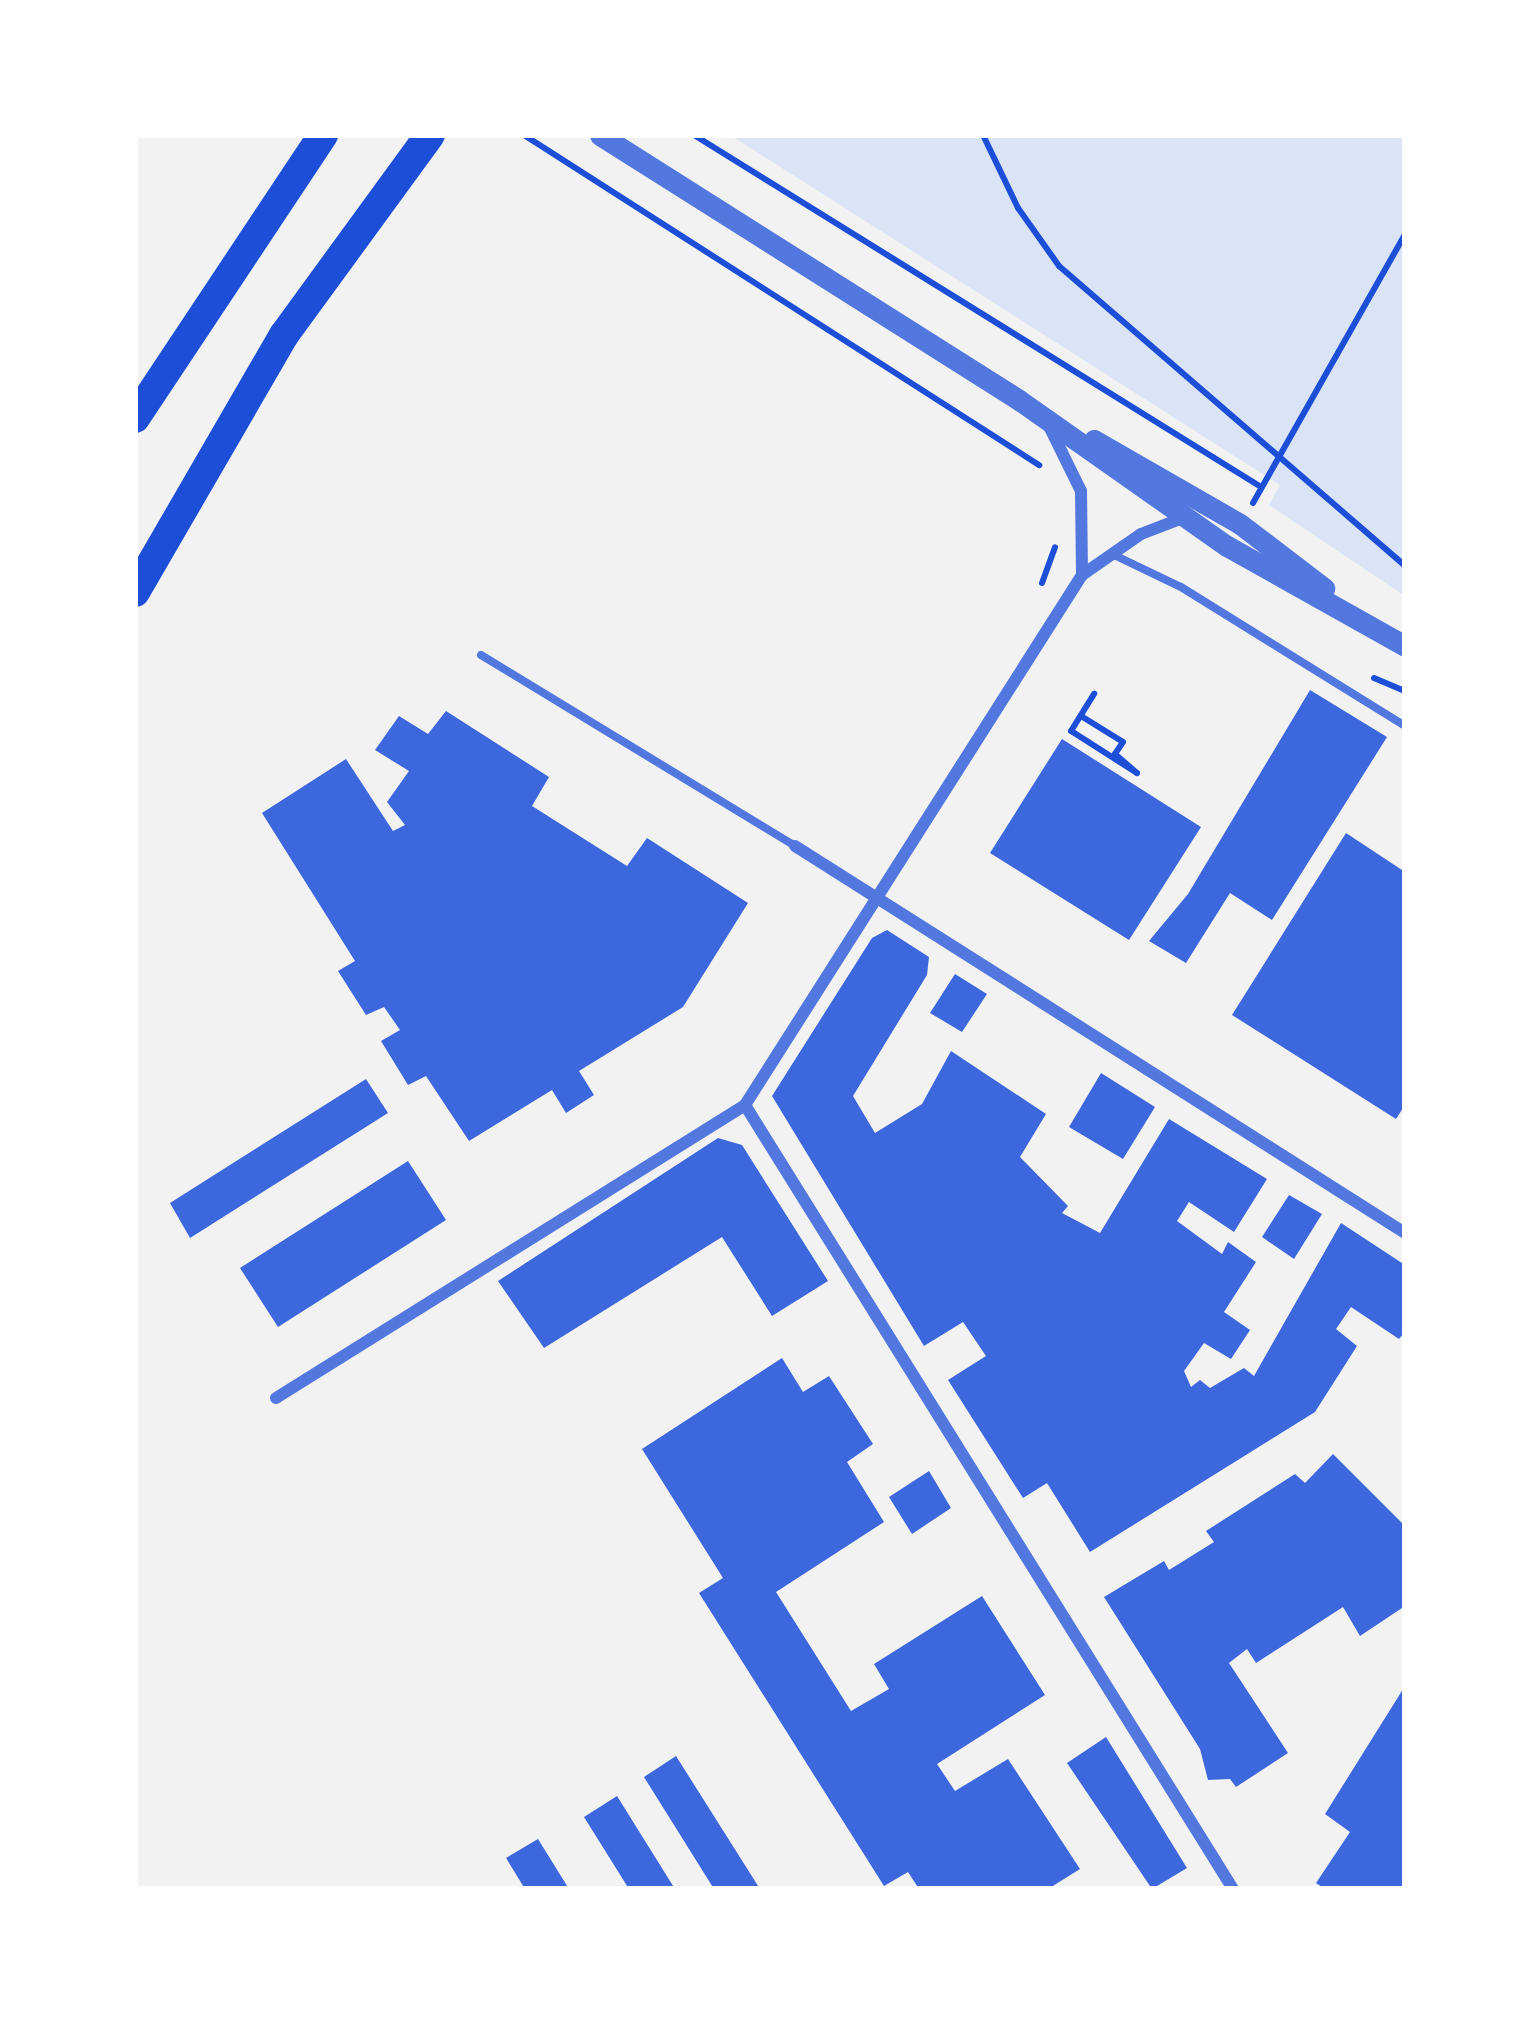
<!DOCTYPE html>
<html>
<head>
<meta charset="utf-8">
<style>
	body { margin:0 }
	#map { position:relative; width:1540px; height:2024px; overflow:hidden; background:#f2f2f2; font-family:"Noto Sans",sans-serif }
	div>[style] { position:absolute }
	.green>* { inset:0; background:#dbe4f7 }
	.building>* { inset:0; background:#3d67dc }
	.path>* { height:6px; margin:-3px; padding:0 3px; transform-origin:3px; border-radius:3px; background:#1d4ed8 }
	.service>* { height:8px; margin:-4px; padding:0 4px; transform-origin:4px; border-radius:4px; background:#5277de }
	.minor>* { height:12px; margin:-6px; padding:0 6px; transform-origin:6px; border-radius:6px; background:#5277de }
	.tertiary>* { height:21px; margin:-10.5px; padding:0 10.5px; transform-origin:10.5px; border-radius:10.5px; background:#5277de }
	.motorway>* { height:30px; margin:-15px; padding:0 15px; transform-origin:15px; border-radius:15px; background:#1d4ed8 }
	span { translate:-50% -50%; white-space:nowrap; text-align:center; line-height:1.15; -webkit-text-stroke:9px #fff; paint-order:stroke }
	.frame { position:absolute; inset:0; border:138px solid #fff; pointer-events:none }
</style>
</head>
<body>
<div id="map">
	<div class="green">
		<i style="clip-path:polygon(730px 135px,1405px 135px,1405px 596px,1269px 505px,1280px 485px)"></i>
	</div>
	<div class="building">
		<i style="clip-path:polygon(1310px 690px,1387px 737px,1272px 920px,1230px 893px,1186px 963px,1149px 941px,1188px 894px)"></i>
		<i style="clip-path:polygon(446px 711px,549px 777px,532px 806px,627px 866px,647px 838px,748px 903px,683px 1007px,579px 1071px,594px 1095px,566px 1113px,552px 1090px,469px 1141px,426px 1076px,408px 1085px,381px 1041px,400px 1030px,384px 1007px,366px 1015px,338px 971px,355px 961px,262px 813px,346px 759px,393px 831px,405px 825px,387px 802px,409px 771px,375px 750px,399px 716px,428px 734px)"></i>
		<i style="clip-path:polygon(1062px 739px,1201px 827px,1129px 940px,990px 853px)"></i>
		<i style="clip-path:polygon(1346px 833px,1405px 872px,1405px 1105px,1396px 1119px,1232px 1015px)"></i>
		<i style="clip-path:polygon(887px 930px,929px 957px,927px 975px,853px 1096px,875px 1133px,922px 1104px,951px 1051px,1046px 1114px,1020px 1157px,1068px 1206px,1062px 1213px,1100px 1233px,1169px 1119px,1267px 1179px,1234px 1232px,1189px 1202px,1177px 1221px,1222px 1254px,1228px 1242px,1256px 1262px,1224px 1312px,1250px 1330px,1231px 1359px,1204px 1343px,1184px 1371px,1191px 1387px,1200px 1380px,1210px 1388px,1244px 1368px,1254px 1376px,1341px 1223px,1405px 1265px,1405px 1332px,1399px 1339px,1351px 1307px,1336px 1329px,1357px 1346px,1315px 1412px,1090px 1552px,1047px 1483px,1023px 1498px,948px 1380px,986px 1356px,963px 1322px,924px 1346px,772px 1096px,872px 938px)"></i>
		<i style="clip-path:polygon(955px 974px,987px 994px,962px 1032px,930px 1013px)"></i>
		<i style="clip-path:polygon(1101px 1073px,1155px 1107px,1123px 1159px,1069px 1127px)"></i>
		<i style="clip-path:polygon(366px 1079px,388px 1113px,190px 1238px,170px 1203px)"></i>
		<i style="clip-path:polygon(718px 1138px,742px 1145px,828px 1281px,772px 1316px,722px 1237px,544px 1348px,498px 1281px)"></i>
		<i style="clip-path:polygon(408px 1161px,446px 1220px,278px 1327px,240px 1268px)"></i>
		<i style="clip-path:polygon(1289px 1195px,1322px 1214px,1294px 1259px,1262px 1237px)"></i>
		<i style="clip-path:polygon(782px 1358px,803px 1392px,829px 1376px,873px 1444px,847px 1462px,884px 1522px,776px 1592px,851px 1711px,889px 1689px,874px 1664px,982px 1596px,1045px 1695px,937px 1764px,955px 1791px,1008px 1759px,1080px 1869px,1048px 1889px,919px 1889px,908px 1872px,884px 1886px,699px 1593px,723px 1578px,642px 1449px)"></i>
		<i style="clip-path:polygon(1333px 1454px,1405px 1526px,1405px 1606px,1360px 1636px,1343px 1607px,1256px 1663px,1247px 1649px,1229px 1663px,1288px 1753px,1236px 1787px,1230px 1779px,1208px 1780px,1200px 1749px,1104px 1597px,1164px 1561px,1169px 1570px,1214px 1542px,1206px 1531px,1295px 1474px,1305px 1483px)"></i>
		<i style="clip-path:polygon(929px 1471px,951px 1508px,912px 1534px,889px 1497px)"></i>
		<i style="clip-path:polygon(1405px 1686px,1405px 1889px,1325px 1889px,1316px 1883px,1350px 1832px,1325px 1814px)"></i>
		<i style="clip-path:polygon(1106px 1737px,1187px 1868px,1152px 1889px,1067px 1763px)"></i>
		<i style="clip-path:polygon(676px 1756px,760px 1889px,714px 1889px,644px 1777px)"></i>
		<i style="clip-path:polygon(617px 1796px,675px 1889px,629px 1889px,584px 1817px)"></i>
		<i style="clip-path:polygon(538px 1839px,569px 1889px,525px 1889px,506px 1858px)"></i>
	</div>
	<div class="path">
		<i style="left:524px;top:135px;width:612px;rotate:32.65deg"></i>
		<i style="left:694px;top:135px;width:667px;rotate:31.83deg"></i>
		<i style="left:983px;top:135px;width:81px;rotate:64.4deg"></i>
		<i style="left:1018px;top:208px;width:71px;rotate:54.7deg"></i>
		<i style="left:1059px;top:266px;width:458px;rotate:40.9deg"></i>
		<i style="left:1253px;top:503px;width:309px;rotate:-60.5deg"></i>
		<i style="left:1042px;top:583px;width:38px;rotate:-70deg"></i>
		<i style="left:1374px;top:678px;width:34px;rotate:23deg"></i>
		<i style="left:1081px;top:716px;width:49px;rotate:31.8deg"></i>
		<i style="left:1123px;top:742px;width:14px;rotate:124deg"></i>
		<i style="left:1115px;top:754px;width:29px;rotate:41deg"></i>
		<i style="left:1137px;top:773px;width:78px;rotate:-147.5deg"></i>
		<i style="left:1071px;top:731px;width:44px;rotate:-58.1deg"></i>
	</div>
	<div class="service">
		<i style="left:1112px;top:554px;width:76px;rotate:25.6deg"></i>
		<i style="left:1181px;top:587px;width:264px;rotate:31.8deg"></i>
		<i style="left:481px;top:655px;width:368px;rotate:31.3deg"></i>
	</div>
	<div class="minor">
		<i style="left:1050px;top:428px;width:70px;rotate:63.8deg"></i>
		<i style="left:1081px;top:491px;width:84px;rotate:89.3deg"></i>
		<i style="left:795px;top:846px;width:722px;rotate:32.39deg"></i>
		<i style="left:745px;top:1105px;width:923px;rotate:58.1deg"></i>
		<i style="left:276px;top:1398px;width:553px;rotate:-31.99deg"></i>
		<i style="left:745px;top:1105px;width:628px;rotate:-57.55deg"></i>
		<i style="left:1082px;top:575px;width:72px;rotate:-34.8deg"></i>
		<i style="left:1141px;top:534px;width:47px;rotate:-21.1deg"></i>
	</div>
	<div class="tertiary">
		<i style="left:600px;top:135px;width:496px;rotate:32.3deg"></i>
		<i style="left:1019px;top:400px;width:254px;rotate:35.1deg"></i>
		<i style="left:1227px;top:546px;width:204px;rotate:29.3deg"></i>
		<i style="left:1094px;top:440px;width:168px;rotate:29.9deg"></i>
		<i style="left:1240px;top:524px;width:106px;rotate:37.3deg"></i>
	</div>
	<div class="motorway">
		<i style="left:135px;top:418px;width:340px;rotate:-56.4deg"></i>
		<i style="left:135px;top:592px;width:297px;rotate:-59.9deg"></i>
		<i style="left:284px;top:335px;width:248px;rotate:-53.9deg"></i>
	</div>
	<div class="frame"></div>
</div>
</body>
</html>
